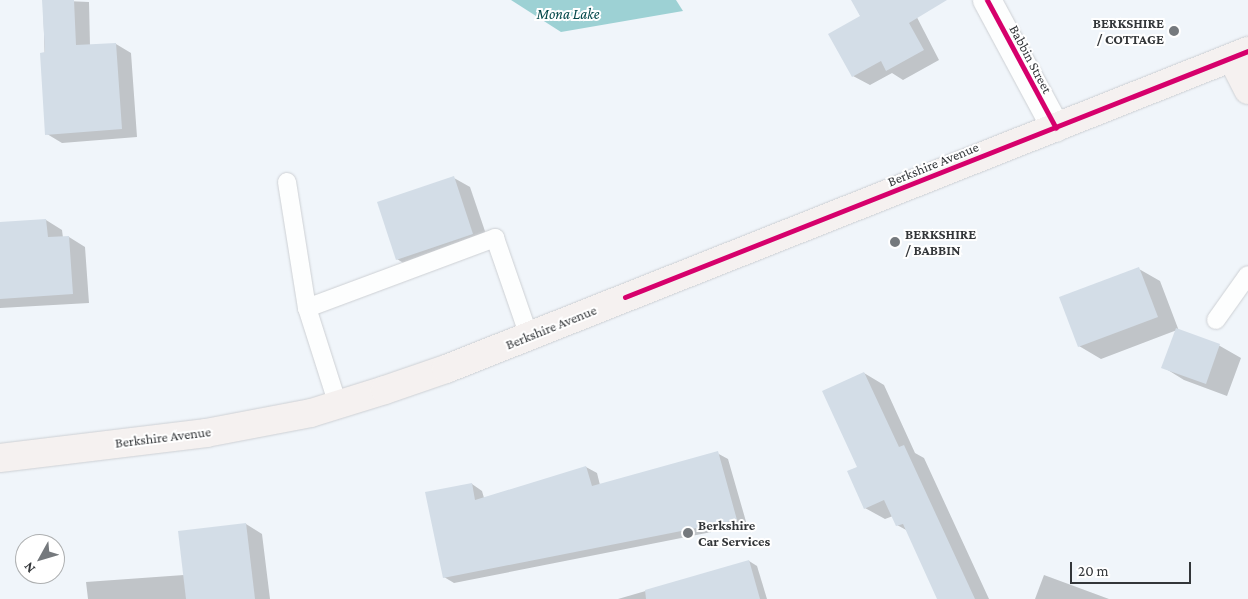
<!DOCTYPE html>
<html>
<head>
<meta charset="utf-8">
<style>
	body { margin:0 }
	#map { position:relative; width:1248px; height:599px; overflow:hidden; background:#f0f5fa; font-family:"Crimson Pro",serif }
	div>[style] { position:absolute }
	.water>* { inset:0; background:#9dd1d4 }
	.shadow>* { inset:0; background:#0003 }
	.building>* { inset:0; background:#d3dde7 }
	.roads { filter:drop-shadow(0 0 1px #cdd0d4) drop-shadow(0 0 1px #cdd0d4) }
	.service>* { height:18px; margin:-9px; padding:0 9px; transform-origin:9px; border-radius:9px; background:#fdfefe }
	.minor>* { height:28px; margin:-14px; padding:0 14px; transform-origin:14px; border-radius:14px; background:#fdfefe }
	.secondary>* { height:28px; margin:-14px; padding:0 14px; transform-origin:14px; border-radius:14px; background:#f5f1f0 }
	.cycleway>* { height:5px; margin:-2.5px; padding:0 2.5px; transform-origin:2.5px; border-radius:2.5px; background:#d6006c }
	.dots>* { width:14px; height:14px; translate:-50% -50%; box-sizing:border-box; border:2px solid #fff; border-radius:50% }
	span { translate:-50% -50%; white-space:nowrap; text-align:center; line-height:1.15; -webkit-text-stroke:4px #fff; paint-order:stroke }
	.poi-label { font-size:14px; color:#333639; font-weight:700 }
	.right { translate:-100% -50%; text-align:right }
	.left { translate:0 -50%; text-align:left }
	.street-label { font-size:14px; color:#333639 }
	.water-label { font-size:15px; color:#024749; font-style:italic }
	.north { position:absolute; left:15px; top:534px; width:50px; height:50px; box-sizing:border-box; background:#fff; border:1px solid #adafb0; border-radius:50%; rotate:231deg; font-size:14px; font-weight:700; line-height:20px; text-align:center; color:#333639 }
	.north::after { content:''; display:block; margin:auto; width:18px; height:22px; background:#75797d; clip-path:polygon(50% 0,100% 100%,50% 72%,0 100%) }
	.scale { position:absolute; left:1070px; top:562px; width:121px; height:22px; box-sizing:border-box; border:2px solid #333639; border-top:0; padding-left:6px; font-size:15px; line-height:18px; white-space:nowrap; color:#333639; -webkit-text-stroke:4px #fff; paint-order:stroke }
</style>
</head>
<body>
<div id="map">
	<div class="water">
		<i style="clip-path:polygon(511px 0,676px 0,683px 11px,561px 32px)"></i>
	</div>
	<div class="shadow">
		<i style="clip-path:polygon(43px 0,89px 2px,90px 46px,116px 44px,131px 53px,137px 137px,62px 143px,47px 134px)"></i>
		<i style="clip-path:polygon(852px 0,908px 0,939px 60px,903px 80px,892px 73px,870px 85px,853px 76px,861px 17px)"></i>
		<i style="clip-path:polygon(454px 178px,470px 187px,489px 243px,413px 269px,397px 259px)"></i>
		<i style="clip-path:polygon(46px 220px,62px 230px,63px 238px,69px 237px,85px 247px,89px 303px,0 308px,0 223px)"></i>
		<i style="clip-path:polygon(1139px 269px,1160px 281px,1179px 331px,1220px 346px,1241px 358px,1227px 396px,1184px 380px,1163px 367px,1177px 330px,1101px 359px,1079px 346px)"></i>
		<i style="clip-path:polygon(864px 373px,884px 385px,915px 453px,924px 458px,989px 599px,938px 599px,908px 531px,897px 525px,893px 516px,885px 519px,865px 508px,859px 467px)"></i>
		<i style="clip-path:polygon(717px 453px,728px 459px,747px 525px,454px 583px,444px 577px,472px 484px,482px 491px,484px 498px,586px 467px,597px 473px,600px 485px)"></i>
		<i style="clip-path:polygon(246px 524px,262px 534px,270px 599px,88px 599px,86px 582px,184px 575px)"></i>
		<i style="clip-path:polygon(749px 561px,757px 566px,767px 599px,618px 599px)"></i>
		<i style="clip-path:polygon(1044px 575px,1109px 599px,1035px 599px)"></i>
	</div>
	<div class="building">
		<i style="clip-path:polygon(42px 0,74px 0,76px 45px,116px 43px,122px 129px,45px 135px,40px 53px,45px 52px)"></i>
		<i style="clip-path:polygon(851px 0,947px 0,909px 23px,924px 50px,886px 71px,881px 61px,852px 77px,828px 34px,860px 16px)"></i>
		<i style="clip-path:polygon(454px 176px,473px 234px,396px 260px,377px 202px)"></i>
		<i style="clip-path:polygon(46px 219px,48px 237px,69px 236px,73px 294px,0 299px,0 222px)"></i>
		<i style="clip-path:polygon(1139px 267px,1158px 317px,1078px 347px,1059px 297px)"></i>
		<i style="clip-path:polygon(1176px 328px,1220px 344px,1206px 384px,1161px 368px)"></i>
		<i style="clip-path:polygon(864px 372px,899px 447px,904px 445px,975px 599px,937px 599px,903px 524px,896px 526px,884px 500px,864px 509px,847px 471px,857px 467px,822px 391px)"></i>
		<i style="clip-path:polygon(718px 451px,737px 520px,443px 578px,425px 492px,472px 483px,475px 500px,586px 466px,592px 486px)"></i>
		<i style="clip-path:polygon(246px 523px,255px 599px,186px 599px,178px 531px)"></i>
		<i style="clip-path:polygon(749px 560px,760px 599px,646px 599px,645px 590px)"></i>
	</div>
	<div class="roads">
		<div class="service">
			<i style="left:287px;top:182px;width:128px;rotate:81deg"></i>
			<i style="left:1216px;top:320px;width:55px;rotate:-54.6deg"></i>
			<i style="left:338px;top:405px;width:102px;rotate:-107.7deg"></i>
			<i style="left:307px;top:308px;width:201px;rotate:-20.4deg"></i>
			<i style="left:495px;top:238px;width:104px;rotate:70.9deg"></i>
		</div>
		<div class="minor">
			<i style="left:987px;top:0;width:145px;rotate:61.7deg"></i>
		</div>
		<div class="secondary">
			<i style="left:1232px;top:58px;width:36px;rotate:63deg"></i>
			<i style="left:0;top:458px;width:208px;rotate:-6.9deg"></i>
			<i style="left:206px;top:433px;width:107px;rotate:-10.8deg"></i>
			<i style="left:311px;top:413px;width:77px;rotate:-17.3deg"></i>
			<i style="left:385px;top:390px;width:65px;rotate:-19deg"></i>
			<i style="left:446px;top:369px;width:863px;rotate:-21.63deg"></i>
		</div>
	</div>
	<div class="cycleway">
		<i style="left:987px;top:0;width:145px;rotate:61.7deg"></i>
		<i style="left:625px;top:297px;width:670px;rotate:-21.55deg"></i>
	</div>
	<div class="dots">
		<i style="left:1174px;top:31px;background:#75797d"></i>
		<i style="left:895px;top:242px;background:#75797d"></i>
		<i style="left:688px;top:533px;background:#75797d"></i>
	</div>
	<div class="poi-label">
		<span class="right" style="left:1164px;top:31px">BERKSHIRE<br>/ COTTAGE</span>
		<span class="left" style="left:905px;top:242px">BERKSHIRE<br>/ BABBIN</span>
		<span class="left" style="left:698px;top:533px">Berkshire<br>Car Services</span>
	</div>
	<div class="street-label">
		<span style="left:1031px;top:59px;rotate:62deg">Babbin Street</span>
		<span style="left:933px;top:164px;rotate:-22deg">Berkshire Avenue</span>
		<span style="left:551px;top:327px;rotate:-22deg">Berkshire Avenue</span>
		<span style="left:163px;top:437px;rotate:-7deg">Berkshire Avenue</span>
	</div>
	<div class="water-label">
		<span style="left:568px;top:15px">Mona Lake</span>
	</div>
	<div class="north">N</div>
	<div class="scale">20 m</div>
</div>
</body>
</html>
